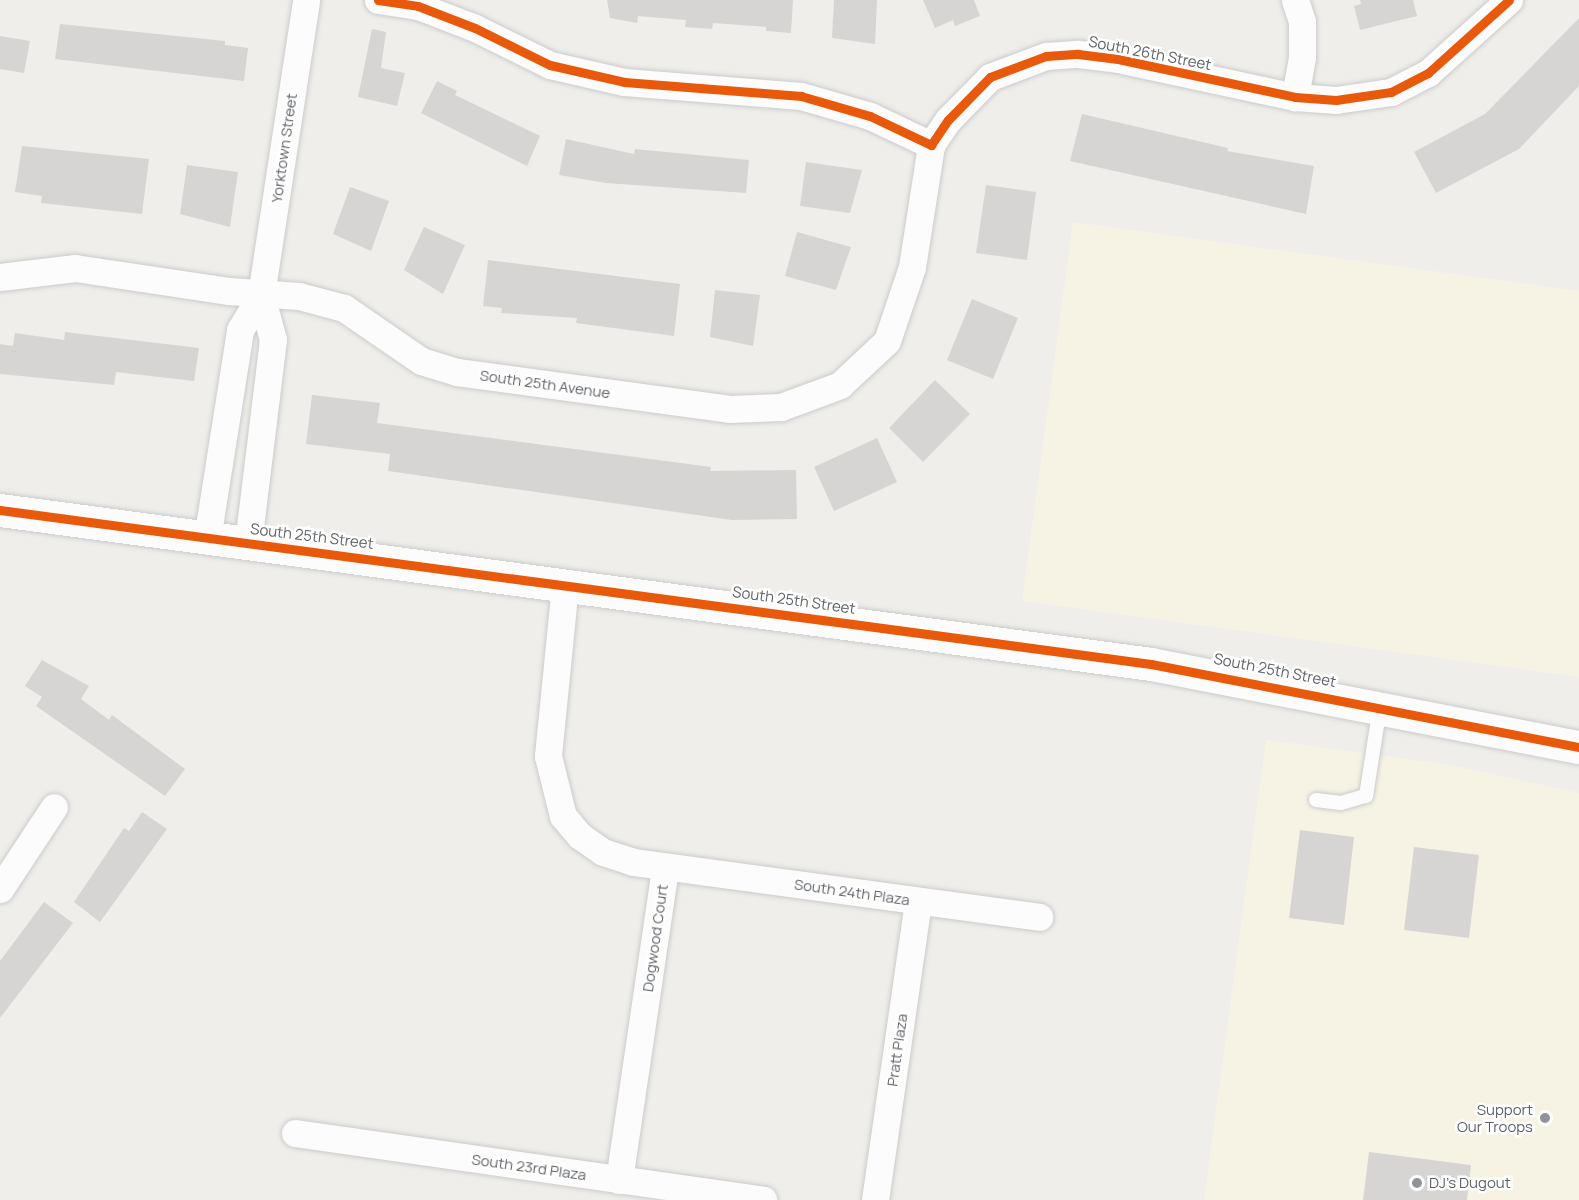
<!DOCTYPE html>
<html>
<head>
<meta charset="utf-8">
<style>
	body { margin:0 }
	#map { position:relative; width:1579px; height:1200px; overflow:hidden; background:#efeeea; font-family:Manrope,sans-serif }
	div>[style] { position:absolute }
	.commercial>* { inset:0; background:#f7f3e4 }
	.building>* { inset:0; background:#d6d5d3 }
	.roads { filter:drop-shadow(0 0 2px #cbcccc) drop-shadow(0 0 2px #cbcccc) }
	.service>* { height:14px; margin:-7px; padding:0 7px; transform-origin:7px; border-radius:7px; background:#fdfcfc }
	.minor>* { height:27px; margin:-13.5px; padding:0 13.5px; transform-origin:13.5px; border-radius:13.5px; background:#fdfcfc }
	.tertiary>* { height:33px; margin:-16.5px; padding:0 16.5px; transform-origin:16.5px; border-radius:16.5px; background:#fdfcfc }
	.cycleway>* { height:9px; margin:-4.5px; padding:0 4.5px; transform-origin:4.5px; border-radius:4.5px; background:#e8590c }
	.dots>* { width:16px; height:16px; translate:-50% -50%; box-sizing:border-box; border:3px solid #fff; border-radius:50% }
	span { translate:-50% -50%; white-space:nowrap; text-align:center; line-height:1.15; -webkit-text-stroke:5px #fff; paint-order:stroke }
	.street-label { font-size:15px; color:#5f6368 }
	.poi-label { font-size:15px; color:#5f6368 }
	.right { translate:-100% -50%; text-align:right }
	.left { translate:0 -50%; text-align:left }
</style>
</head>
<body>
<div id="map">
	<div class="commercial">
		<i style="clip-path:polygon(1073px 222px,1579px 291px,1579px 677px,1022px 601px)"></i>
		<i style="clip-path:polygon(1266px 740px,1445px 764px,1579px 793px,1579px 1200px,1204px 1200px)"></i>
	</div>
	<div class="building">
		<i style="clip-path:polygon(607px 0,793px 0,791px 33px,766px 31px,766px 27px,713px 23px,712px 29px,685px 27px,686px 20px,638px 16px,637px 23px,610px 18px)"></i>
		<i style="clip-path:polygon(834px 0,877px 0,875px 44px,832px 38px)"></i>
		<i style="clip-path:polygon(923px 0,974px 0,980px 16px,955px 26px,953px 20px,935px 28px)"></i>
		<i style="clip-path:polygon(1360px 0,1413px 0,1417px 16px,1360px 30px,1354px 6px,1361px 4px)"></i>
		<i style="clip-path:polygon(1579px 18px,1579px 86px,1519px 149px,1436px 193px,1414px 152px,1485px 114px)"></i>
		<i style="clip-path:polygon(60px 24px,225px 41px,225px 45px,248px 48px,244px 81px,55px 59px)"></i>
		<i style="clip-path:polygon(372px 29px,386px 32px,381px 68px,405px 73px,397px 106px,358px 97px)"></i>
		<i style="clip-path:polygon(0 36px,30px 41px,24px 73px,0 69px)"></i>
		<i style="clip-path:polygon(437px 81px,457px 91px,455px 95px,540px 136px,527px 166px,421px 113px)"></i>
		<i style="clip-path:polygon(1082px 114px,1228px 148px,1227px 151px,1314px 166px,1306px 214px,1070px 161px)"></i>
		<i style="clip-path:polygon(566px 139px,634px 154px,635px 149px,749px 160px,746px 193px,606px 183px,559px 175px)"></i>
		<i style="clip-path:polygon(22px 146px,149px 159px,142px 214px,41px 203px,42px 196px,15px 192px)"></i>
		<i style="clip-path:polygon(806px 162px,862px 170px,850px 213px,800px 206px)"></i>
		<i style="clip-path:polygon(187px 165px,238px 172px,230px 227px,180px 214px)"></i>
		<i style="clip-path:polygon(986px 185px,1036px 192px,1027px 260px,976px 253px)"></i>
		<i style="clip-path:polygon(350px 187px,389px 201px,371px 251px,333px 234px)"></i>
		<i style="clip-path:polygon(424px 227px,465px 245px,443px 294px,404px 270px)"></i>
		<i style="clip-path:polygon(797px 232px,851px 247px,836px 290px,785px 276px)"></i>
		<i style="clip-path:polygon(488px 260px,680px 284px,674px 336px,576px 323px,577px 318px,501px 313px,502px 308px,483px 306px)"></i>
		<i style="clip-path:polygon(715px 290px,760px 295px,753px 346px,710px 337px)"></i>
		<i style="clip-path:polygon(972px 299px,1018px 318px,993px 379px,947px 360px)"></i>
		<i style="clip-path:polygon(65px 332px,199px 348px,194px 381px,116px 372px,114px 385px,0 374px,0 344px,13px 346px,15px 333px,64px 340px)"></i>
		<i style="clip-path:polygon(935px 380px,970px 414px,923px 462px,889px 428px)"></i>
		<i style="clip-path:polygon(312px 395px,380px 403px,377px 423px,711px 467px,710px 471px,796px 470px,797px 519px,732px 520px,388px 471px,390px 454px,306px 444px)"></i>
		<i style="clip-path:polygon(877px 438px,897px 482px,834px 511px,814px 467px)"></i>
		<i style="clip-path:polygon(42px 660px,89px 686px,81px 699px,109px 720px,112px 715px,185px 769px,165px 796px,36px 706px,42px 697px,25px 686px)"></i>
		<i style="clip-path:polygon(142px 812px,167px 829px,100px 922px,74px 902px,124px 828px,129px 831px)"></i>
		<i style="clip-path:polygon(1300px 830px,1354px 837px,1344px 925px,1289px 918px)"></i>
		<i style="clip-path:polygon(1414px 847px,1479px 855px,1469px 938px,1404px 930px)"></i>
		<i style="clip-path:polygon(44px 902px,73px 923px,0 1018px,0 961px)"></i>
		<i style="clip-path:polygon(1369px 1152px,1471px 1165px,1467px 1200px,1363px 1200px)"></i>
	</div>
	<div class="roads">
		<div class="service">
			<i style="left:1316px;top:800px;width:25px;rotate:7deg"></i>
			<i style="left:1341px;top:803px;width:26px;rotate:-16deg"></i>
			<i style="left:1366px;top:796px;width:90px;rotate:-81.1deg"></i>
		</div>
		<div class="minor">
			<i style="left:378px;top:0;width:40px;rotate:8.5deg"></i>
			<i style="left:418px;top:6px;width:61px;rotate:21.1deg"></i>
			<i style="left:475px;top:28px;width:84px;rotate:26.3deg"></i>
			<i style="left:550px;top:65px;width:76px;rotate:12.9deg"></i>
			<i style="left:624px;top:82px;width:178px;rotate:4.5deg"></i>
			<i style="left:801px;top:96px;width:72px;rotate:16.2deg"></i>
			<i style="left:870px;top:116px;width:68px;rotate:25.4deg"></i>
			<i style="left:931px;top:145px;width:30px;rotate:-56deg"></i>
			<i style="left:948px;top:120px;width:60px;rotate:-45.7deg"></i>
			<i style="left:990px;top:77px;width:60px;rotate:-20.6deg"></i>
			<i style="left:1046px;top:56px;width:32px;rotate:-4deg"></i>
			<i style="left:1078px;top:54px;width:40px;rotate:7.1deg"></i>
			<i style="left:1118px;top:59px;width:181px;rotate:12.1deg"></i>
			<i style="left:1295px;top:97px;width:41px;rotate:4.2deg"></i>
			<i style="left:1336px;top:100px;width:56px;rotate:-8.3deg"></i>
			<i style="left:1391px;top:92px;width:42px;rotate:-27.2deg"></i>
			<i style="left:1428px;top:73px;width:109px;rotate:-42deg"></i>
			<i style="left:1295px;top:0;width:22px;rotate:72deg"></i>
			<i style="left:1302px;top:21px;width:36px;rotate:90deg"></i>
			<i style="left:1302px;top:57px;width:41px;rotate:99.9deg"></i>
			<i style="left:0;top:277px;width:76px;rotate:-6.8deg"></i>
			<i style="left:75px;top:268px;width:156px;rotate:8.5deg"></i>
			<i style="left:229px;top:291px;width:70px;rotate:4.1deg"></i>
			<i style="left:299px;top:296px;width:47px;rotate:14.9deg"></i>
			<i style="left:344px;top:308px;width:93px;rotate:34.5deg"></i>
			<i style="left:421px;top:361px;width:38px;rotate:17deg"></i>
			<i style="left:457px;top:372px;width:275px;rotate:7.7deg"></i>
			<i style="left:729px;top:409px;width:52px;rotate:-2.2deg"></i>
			<i style="left:781px;top:407px;width:63px;rotate:-20.4deg"></i>
			<i style="left:840px;top:385px;width:64px;rotate:-43.1deg"></i>
			<i style="left:887px;top:341px;width:78px;rotate:-71.3deg"></i>
			<i style="left:912px;top:267px;width:123px;rotate:-81.1deg"></i>
			<i style="left:207px;top:539px;width:212px;rotate:-81deg"></i>
			<i style="left:240px;top:330px;width:41px;rotate:-59deg"></i>
			<i style="left:261px;top:295px;width:298px;rotate:-81.3deg"></i>
			<i style="left:248px;top:543px;width:205px;rotate:-83deg"></i>
			<i style="left:273px;top:340px;width:47px;rotate:-104.9deg"></i>
			<i style="left:565px;top:585px;width:172px;rotate:95.7deg"></i>
			<i style="left:548px;top:756px;width:62px;rotate:76deg"></i>
			<i style="left:563px;top:816px;width:26px;rotate:50deg"></i>
			<i style="left:580px;top:836px;width:28px;rotate:35deg"></i>
			<i style="left:603px;top:852px;width:32px;rotate:18deg"></i>
			<i style="left:633px;top:862px;width:410px;rotate:7.7deg"></i>
			<i style="left:0;top:889px;width:98px;rotate:-56.6deg"></i>
			<i style="left:295px;top:1133px;width:473px;rotate:8.1deg"></i>
			<i style="left:619px;top:1180px;width:316px;rotate:-81.6deg"></i>
			<i style="left:875px;top:1200px;width:302px;rotate:-81.8deg"></i>
		</div>
		<div class="tertiary">
			<i style="left:0;top:510px;width:1161px;rotate:7.62deg"></i>
			<i style="left:1151px;top:664px;width:436px;rotate:11deg"></i>
		</div>
	</div>
	<div class="cycleway">
		<i style="left:378px;top:0;width:40px;rotate:8.5deg"></i>
		<i style="left:418px;top:6px;width:61px;rotate:21.1deg"></i>
		<i style="left:475px;top:28px;width:84px;rotate:26.3deg"></i>
		<i style="left:550px;top:65px;width:76px;rotate:12.9deg"></i>
		<i style="left:624px;top:82px;width:178px;rotate:4.5deg"></i>
		<i style="left:801px;top:96px;width:72px;rotate:16.2deg"></i>
		<i style="left:870px;top:116px;width:68px;rotate:25.4deg"></i>
		<i style="left:931px;top:145px;width:30px;rotate:-56deg"></i>
		<i style="left:948px;top:120px;width:60px;rotate:-45.7deg"></i>
		<i style="left:990px;top:77px;width:60px;rotate:-20.6deg"></i>
		<i style="left:1046px;top:56px;width:32px;rotate:-4deg"></i>
		<i style="left:1078px;top:54px;width:40px;rotate:7.1deg"></i>
		<i style="left:1118px;top:59px;width:181px;rotate:12.1deg"></i>
		<i style="left:1295px;top:97px;width:41px;rotate:4.2deg"></i>
		<i style="left:1336px;top:100px;width:56px;rotate:-8.3deg"></i>
		<i style="left:1391px;top:92px;width:42px;rotate:-27.2deg"></i>
		<i style="left:1428px;top:73px;width:109px;rotate:-42deg"></i>
		<i style="left:0;top:510px;width:1161px;rotate:7.62deg"></i>
		<i style="left:1151px;top:664px;width:436px;rotate:11deg"></i>
	</div>
	<div class="dots">
		<i style="left:1545px;top:1118px;background:#919496"></i>
		<i style="left:1417px;top:1183px;background:#919496"></i>
	</div>
	<div class="street-label">
		<span style="left:1150px;top:53px;rotate:11deg">South 26th Street</span>
		<span style="left:284px;top:148px;rotate:-82deg">Yorktown Street</span>
		<span style="left:545px;top:384px;rotate:8deg">South 25th Avenue</span>
		<span style="left:312px;top:536px;rotate:7deg">South 25th Street</span>
		<span style="left:794px;top:600px;rotate:8deg">South 25th Street</span>
		<span style="left:1275px;top:670px;rotate:11deg">South 25th Street</span>
		<span style="left:852px;top:892px;rotate:8deg">South 24th Plaza</span>
		<span style="left:655px;top:938px;rotate:-82deg">Dogwood Court</span>
		<span style="left:897px;top:1050px;rotate:-82deg">Pratt Plaza</span>
		<span style="left:529px;top:1167px;rotate:8deg">South 23rd Plaza</span>
	</div>
	<div class="poi-label">
		<span class="right" style="left:1533px;top:1118px">Support<br>Our Troops</span>
		<span class="left" style="left:1429px;top:1183px">DJ's Dugout</span>
	</div>
</div>
</body>
</html>
